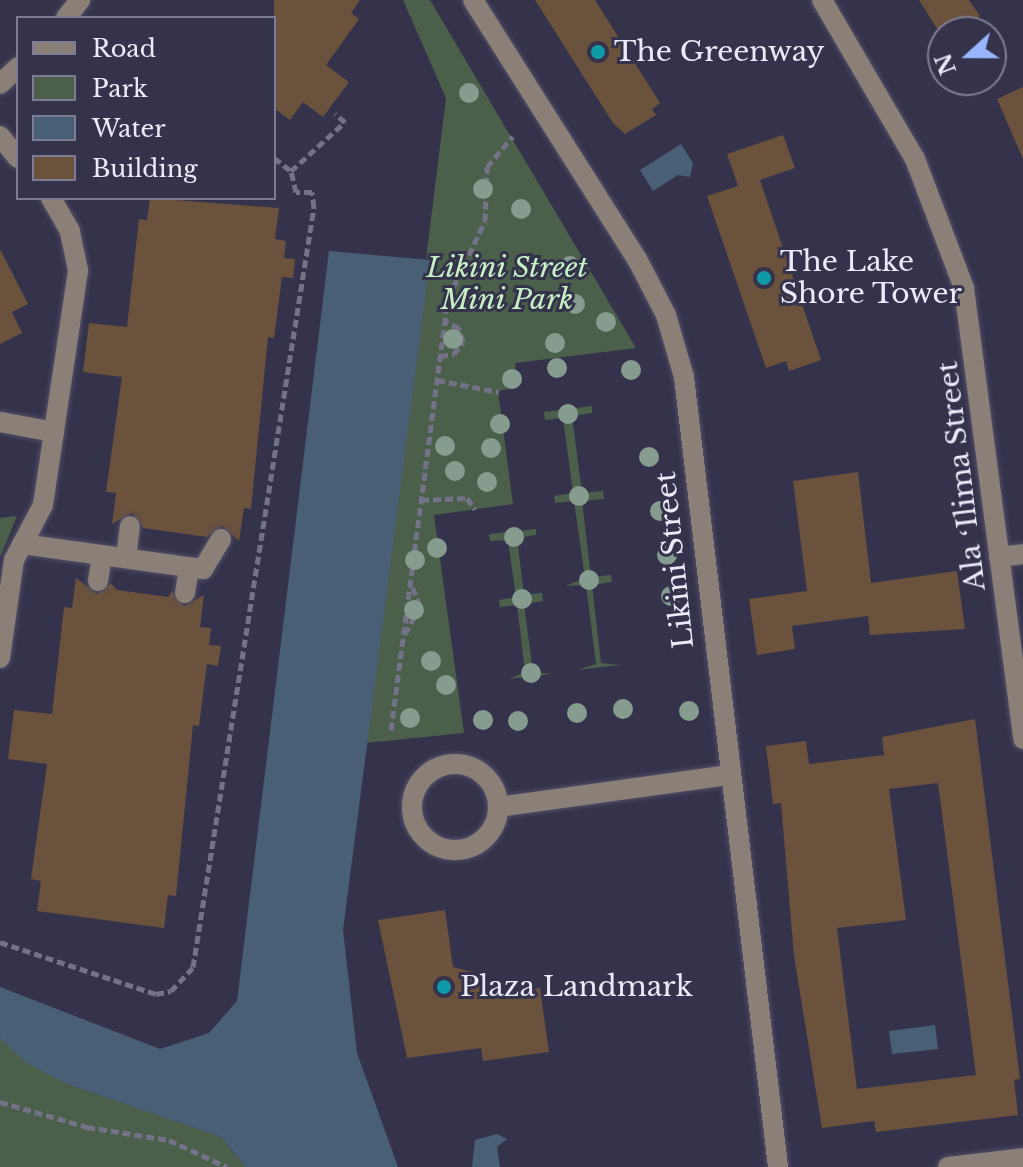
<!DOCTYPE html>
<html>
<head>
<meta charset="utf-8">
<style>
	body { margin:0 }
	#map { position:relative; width:1023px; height:1167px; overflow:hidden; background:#35334c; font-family:"Libre Baskerville",serif }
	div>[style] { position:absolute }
	.green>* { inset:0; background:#4b5f4a }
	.water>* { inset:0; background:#495f75 }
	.building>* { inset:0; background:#6a523d }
	.path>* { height:5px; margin-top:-2.5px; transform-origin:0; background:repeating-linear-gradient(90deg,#747288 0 8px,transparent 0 12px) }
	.roads { filter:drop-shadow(0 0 2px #525068) drop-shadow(0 0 2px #525068) }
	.minor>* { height:20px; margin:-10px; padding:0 10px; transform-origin:10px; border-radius:10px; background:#8b8077 }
	.minor>.ring { margin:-10px; padding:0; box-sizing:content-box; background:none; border:20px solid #8b8077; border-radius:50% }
	.trees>* { width:20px; height:20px; margin:-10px; border-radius:50%; background:#859c8f }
	.dots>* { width:22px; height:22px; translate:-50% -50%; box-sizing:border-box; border:4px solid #35334c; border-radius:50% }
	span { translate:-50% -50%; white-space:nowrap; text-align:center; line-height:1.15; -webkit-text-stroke:6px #35334c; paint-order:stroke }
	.poi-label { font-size:28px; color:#ebeafa }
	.left { translate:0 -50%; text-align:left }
	.park-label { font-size:28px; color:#c6f1c5; font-style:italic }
	.street-label { font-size:28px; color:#ebeafa }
	.legend { position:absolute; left:16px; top:16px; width:260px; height:184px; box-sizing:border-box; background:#35334c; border:2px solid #7e7c92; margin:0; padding:10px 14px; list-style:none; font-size:24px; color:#ebeafa }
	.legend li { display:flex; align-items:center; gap:16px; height:40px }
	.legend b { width:40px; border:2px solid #7e7c92 }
	.north { position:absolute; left:927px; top:16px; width:80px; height:80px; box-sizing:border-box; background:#35334c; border:2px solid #7e7c92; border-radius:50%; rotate:249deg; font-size:22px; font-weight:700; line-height:32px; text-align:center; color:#ebeafa }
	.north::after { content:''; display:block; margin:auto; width:28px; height:36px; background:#98b6fd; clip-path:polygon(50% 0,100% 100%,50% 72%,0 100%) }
</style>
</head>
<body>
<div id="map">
	<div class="green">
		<i style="clip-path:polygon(403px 0,430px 0,636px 348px,515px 363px,517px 388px,498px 391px,513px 504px,434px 515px,464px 733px,366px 743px,446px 98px)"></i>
		<i style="clip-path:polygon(592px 406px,592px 413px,572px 416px,582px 493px,603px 491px,604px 499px,582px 501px,591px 577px,611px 575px,612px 582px,592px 585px,601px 663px,620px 665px,577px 670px,596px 664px,586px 585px,566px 586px,585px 578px,574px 501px,555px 503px,554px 496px,573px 493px,563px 418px,545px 420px,544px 412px)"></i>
		<i style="clip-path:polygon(17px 516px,9px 536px,0 557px,0 518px)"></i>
		<i style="clip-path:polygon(536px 529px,536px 535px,517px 538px,524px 595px,542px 593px,543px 601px,524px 604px,533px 672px,552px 674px,509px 679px,525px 672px,517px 605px,500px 607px,499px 600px,516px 597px,508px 540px,490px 541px,489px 534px)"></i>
		<i style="clip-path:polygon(0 1038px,67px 1084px,221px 1137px,246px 1167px,0 1167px)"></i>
	</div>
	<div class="water">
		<i style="clip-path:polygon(681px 144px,693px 163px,690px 177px,678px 175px,653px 191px,640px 170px)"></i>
		<i style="clip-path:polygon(329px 251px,430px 260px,343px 930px,357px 1053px,398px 1167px,246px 1167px,221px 1137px,67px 1084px,25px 1062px,0 1038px,0 987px,160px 1049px,209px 1033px,237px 1001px)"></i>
		<i style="clip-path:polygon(935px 1025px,938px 1049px,892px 1054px,889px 1031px)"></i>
		<i style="clip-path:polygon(497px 1134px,507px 1139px,497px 1147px,500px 1167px,472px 1167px,475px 1140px)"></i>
	</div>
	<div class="building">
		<i style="clip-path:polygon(274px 0,360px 0,351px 13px,359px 19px,326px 65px,349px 82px,323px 117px,303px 102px,290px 120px,274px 108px)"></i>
		<i style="clip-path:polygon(535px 0,595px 0,660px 103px,652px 109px,656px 115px,625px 134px,613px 123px)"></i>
		<i style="clip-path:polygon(919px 0,969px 0,980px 16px,971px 22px,978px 32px,939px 32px)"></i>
		<i style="clip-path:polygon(1023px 87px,1023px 159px,997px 99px)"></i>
		<i style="clip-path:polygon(783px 135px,795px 168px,760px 180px,821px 360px,789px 371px,786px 361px,766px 368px,707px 196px,738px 186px,727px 154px)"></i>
		<i style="clip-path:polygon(150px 198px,279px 208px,275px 239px,286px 241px,284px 258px,295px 259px,293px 278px,282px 277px,274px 338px,268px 337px,251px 509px,244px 508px,239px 541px,222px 526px,207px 537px,143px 528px,132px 513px,112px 524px,116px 493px,106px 492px,122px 377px,83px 372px,89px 323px,127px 327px,139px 219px,147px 220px)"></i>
		<i style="clip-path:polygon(0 249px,28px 304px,12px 312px,22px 333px,0 344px)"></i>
		<i style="clip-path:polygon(858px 472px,871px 583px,957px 571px,965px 629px,870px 635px,868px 616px,792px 626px,795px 649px,757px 655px,749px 599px,807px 591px,793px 481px)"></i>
		<i style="clip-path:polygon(76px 578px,97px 594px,111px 583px,117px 590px,168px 597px,172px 591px,184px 606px,204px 595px,200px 627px,211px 628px,209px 645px,221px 646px,218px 666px,207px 664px,199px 726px,193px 725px,176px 896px,168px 895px,164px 928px,37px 911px,41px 881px,31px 879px,47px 764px,8px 759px,14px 710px,52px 714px,64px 607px,72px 608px)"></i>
		<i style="clip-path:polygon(evenodd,975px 719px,1020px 1079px,1014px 1080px,1018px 1115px,876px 1132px,874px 1121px,822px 1128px,794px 956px,781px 803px,773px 804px,766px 746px,806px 741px,809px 764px,884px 755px,882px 737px,975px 719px,938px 783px,976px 1075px,857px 1089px,837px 928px,906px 920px,889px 789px,938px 783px)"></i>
		<i style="clip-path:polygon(445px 910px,453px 967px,476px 973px,486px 995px,540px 988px,549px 1052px,483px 1061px,481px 1048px,407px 1058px,378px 920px)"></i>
	</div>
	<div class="path">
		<i style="left:274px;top:158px;width:21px;rotate:37deg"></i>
		<i style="left:291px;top:171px;width:73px;rotate:-42.2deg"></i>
		<i style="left:345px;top:122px;width:13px;rotate:-141deg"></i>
		<i style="left:440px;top:356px;width:14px;rotate:-8deg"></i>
		<i style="left:454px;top:354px;width:15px;rotate:-53deg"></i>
		<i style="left:463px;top:342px;width:15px;rotate:-106deg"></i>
		<i style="left:459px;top:328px;width:16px;rotate:-153deg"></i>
		<i style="left:437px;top:380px;width:63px;rotate:11deg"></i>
		<i style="left:421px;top:500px;width:46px;rotate:-2.5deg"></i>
		<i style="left:467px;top:498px;width:14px;rotate:54deg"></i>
		<i style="left:405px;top:634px;width:32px;rotate:-62deg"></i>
		<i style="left:420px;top:606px;width:24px;rotate:-112deg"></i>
		<i style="left:391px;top:730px;width:436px;rotate:-82.5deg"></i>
		<i style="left:448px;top:298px;width:85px;rotate:-64.3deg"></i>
		<i style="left:485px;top:221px;width:54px;rotate:-87.9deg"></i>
		<i style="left:487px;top:167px;width:40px;rotate:-50deg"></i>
		<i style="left:0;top:942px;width:164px;rotate:18.4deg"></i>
		<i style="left:156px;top:994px;width:15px;rotate:-11deg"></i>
		<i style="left:171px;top:991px;width:33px;rotate:-47deg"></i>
		<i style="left:193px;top:967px;width:770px;rotate:-80.95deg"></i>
		<i style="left:314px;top:207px;width:15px;rotate:-98deg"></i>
		<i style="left:312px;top:192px;width:16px;rotate:180deg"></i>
		<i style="left:296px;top:192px;width:22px;rotate:-103deg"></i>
		<i style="left:0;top:1102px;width:91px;rotate:16deg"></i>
		<i style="left:87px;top:1127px;width:83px;rotate:9deg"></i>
		<i style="left:169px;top:1140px;width:64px;rotate:25deg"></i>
	</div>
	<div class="roads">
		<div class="minor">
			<i style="left:473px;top:0;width:307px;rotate:57.7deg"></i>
			<i style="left:637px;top:259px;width:63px;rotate:62.6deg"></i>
			<i style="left:666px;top:315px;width:65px;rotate:73.8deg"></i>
			<i style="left:684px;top:377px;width:796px;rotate:83.21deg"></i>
			<i style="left:822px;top:0;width:184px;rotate:59.7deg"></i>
			<i style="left:915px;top:159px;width:138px;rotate:69.2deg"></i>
			<i style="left:964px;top:288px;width:455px;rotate:82.5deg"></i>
			<i style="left:66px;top:18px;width:23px;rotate:-52deg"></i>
			<i style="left:0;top:84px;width:25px;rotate:-43deg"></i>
			<i style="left:0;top:136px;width:28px;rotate:51deg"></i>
			<i style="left:0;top:422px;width:55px;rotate:10.5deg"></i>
			<i style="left:22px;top:544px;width:183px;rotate:7.9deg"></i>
			<i style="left:203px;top:569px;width:35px;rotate:-59deg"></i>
			<i style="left:999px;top:557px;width:24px;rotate:-7deg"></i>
			<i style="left:126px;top:558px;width:32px;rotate:-83deg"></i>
			<i style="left:98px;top:581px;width:26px;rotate:-81deg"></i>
			<i style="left:185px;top:593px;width:26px;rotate:-81deg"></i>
			<i style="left:0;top:658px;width:99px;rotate:-81.9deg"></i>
			<i style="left:14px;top:560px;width:62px;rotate:-62.2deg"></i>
			<i style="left:43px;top:505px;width:238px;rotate:-81.5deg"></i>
			<i style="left:78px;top:270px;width:40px;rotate:-102deg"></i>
			<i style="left:70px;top:231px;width:38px;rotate:-120deg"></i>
			<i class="ring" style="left:412px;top:764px;width:66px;height:66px"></i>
			<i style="left:498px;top:807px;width:233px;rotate:-7.9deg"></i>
			<i style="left:948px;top:1167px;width:76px;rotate:-6.8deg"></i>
		</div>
	</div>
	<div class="trees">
		<i style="left:469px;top:93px"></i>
		<i style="left:483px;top:189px"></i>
		<i style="left:521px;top:209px"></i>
		<i style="left:570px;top:266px"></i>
		<i style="left:575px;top:304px"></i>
		<i style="left:606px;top:322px"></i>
		<i style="left:453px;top:339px"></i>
		<i style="left:555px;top:343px"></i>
		<i style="left:557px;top:368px"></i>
		<i style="left:631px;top:370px"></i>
		<i style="left:512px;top:379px"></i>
		<i style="left:568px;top:414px"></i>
		<i style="left:500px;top:424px"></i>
		<i style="left:445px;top:446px"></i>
		<i style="left:491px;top:448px"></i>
		<i style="left:649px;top:457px"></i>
		<i style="left:455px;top:471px"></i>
		<i style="left:487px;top:482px"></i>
		<i style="left:579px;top:496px"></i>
		<i style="left:660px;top:511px"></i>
		<i style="left:514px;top:537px"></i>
		<i style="left:437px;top:548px"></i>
		<i style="left:667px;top:555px"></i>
		<i style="left:415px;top:560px"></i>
		<i style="left:589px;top:580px"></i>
		<i style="left:671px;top:596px"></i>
		<i style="left:522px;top:599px"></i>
		<i style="left:414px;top:610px"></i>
		<i style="left:431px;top:661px"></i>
		<i style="left:531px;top:673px"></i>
		<i style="left:446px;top:685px"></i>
		<i style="left:623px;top:709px"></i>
		<i style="left:689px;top:711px"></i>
		<i style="left:577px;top:713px"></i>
		<i style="left:410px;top:718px"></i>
		<i style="left:483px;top:720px"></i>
		<i style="left:518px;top:721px"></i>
	</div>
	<div class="dots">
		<i style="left:598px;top:52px;background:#0f9aa8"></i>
		<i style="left:764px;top:278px;background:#0f9aa8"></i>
		<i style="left:444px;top:987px;background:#0f9aa8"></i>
	</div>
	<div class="poi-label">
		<span class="left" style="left:614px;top:52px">The Greenway</span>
		<span class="left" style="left:780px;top:278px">The Lake<br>Shore Tower</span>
		<span class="left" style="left:460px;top:987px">Plaza Landmark</span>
	</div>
	<div class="park-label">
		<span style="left:507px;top:284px">Likini Street<br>Mini Park</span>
	</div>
	<div class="street-label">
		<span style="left:962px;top:476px;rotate:-97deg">Ala ʻIlima Street</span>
		<span style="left:675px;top:560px;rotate:-96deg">Likini Street</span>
	</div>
	<ul class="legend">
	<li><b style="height:10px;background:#8b8077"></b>Road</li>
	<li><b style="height:22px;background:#4b5f4a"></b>Park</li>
	<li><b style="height:22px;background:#495f75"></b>Water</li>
	<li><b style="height:22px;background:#6a523d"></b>Building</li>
	</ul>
	<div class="north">N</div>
</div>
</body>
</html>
